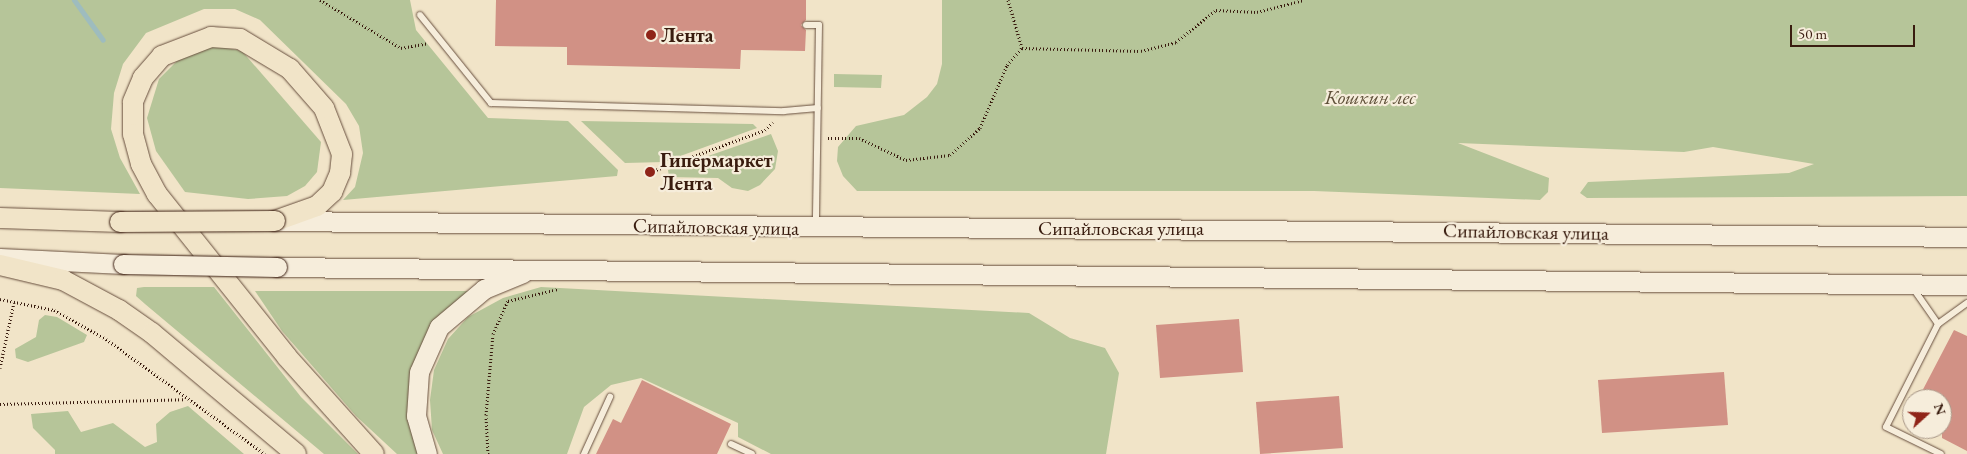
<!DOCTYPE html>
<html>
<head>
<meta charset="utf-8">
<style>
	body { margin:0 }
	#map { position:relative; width:1967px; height:454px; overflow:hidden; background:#f1e4c8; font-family:"EB Garamond",serif }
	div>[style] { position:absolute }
	.green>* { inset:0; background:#b6c599 }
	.stream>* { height:5px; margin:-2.5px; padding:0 2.5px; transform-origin:2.5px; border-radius:2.5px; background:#9ebcbe }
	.building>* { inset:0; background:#d19185 }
	.path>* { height:3px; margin-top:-1.5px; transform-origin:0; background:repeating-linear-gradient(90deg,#391c0f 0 1px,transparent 0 3.5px) }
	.roads { filter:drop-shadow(0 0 1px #674e3d) drop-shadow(0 0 1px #674e3d) }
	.lane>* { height:6px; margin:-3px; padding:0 3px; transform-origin:3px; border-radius:3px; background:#f6eddb }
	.secondary>* { height:19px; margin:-9.5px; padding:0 9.5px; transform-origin:9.5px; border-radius:9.5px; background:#f6eddb }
	.primary>* { height:20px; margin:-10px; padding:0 10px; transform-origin:10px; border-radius:10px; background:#f1e4c8 }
	.bridges { filter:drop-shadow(0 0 1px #391c0f) drop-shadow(0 0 1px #391c0f) }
	.secondary-bridge>* { height:19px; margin:-9.5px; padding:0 9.5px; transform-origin:9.5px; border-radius:9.5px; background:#f6eddb }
	.primary-bridge>* { height:20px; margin:-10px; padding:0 10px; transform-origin:10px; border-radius:10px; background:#f1e4c8 }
	.dots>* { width:14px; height:14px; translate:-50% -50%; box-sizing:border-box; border:2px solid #f6eddb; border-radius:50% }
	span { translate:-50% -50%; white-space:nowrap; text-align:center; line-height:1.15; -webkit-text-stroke:4.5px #f6eddb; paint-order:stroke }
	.poi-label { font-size:20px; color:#391c0f; font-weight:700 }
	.left { translate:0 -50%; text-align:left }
	.park-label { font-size:20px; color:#5e4f38; font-style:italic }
	.street-label { font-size:20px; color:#391c0f }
	.north { position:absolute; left:1902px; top:389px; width:50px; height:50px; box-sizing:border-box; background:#f6eddb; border:1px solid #aa9989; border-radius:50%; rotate:70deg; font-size:14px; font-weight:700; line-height:20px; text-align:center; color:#391c0f }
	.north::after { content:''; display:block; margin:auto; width:18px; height:22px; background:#8f2418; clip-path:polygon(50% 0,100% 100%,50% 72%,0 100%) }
	.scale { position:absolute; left:1790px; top:25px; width:125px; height:22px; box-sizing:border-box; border:2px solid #391c0f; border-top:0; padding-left:6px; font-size:15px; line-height:18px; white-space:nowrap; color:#391c0f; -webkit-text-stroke:4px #f6eddb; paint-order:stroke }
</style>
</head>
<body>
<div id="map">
	<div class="green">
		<i style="clip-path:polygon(0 0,410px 0,416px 30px,488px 118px,568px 121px,618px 170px,617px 176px,343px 200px,355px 187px,363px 153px,359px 126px,346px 104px,260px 20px,235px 9px,204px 9px,146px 33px,123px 64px,114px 93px,111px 129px,120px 158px,140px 194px,0 188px)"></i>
		<i style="clip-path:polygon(942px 0,1967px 0,1967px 196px,1587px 198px,1580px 193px,1588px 182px,1789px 173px,1814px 164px,1713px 147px,1684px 152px,1458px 143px,1549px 178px,1548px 192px,1540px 200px,1314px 191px,857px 191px,843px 176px,837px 161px,838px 147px,856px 126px,904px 115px,927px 97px,937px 84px,942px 64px)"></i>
		<i style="clip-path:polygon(212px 45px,242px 51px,321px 142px,317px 172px,305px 186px,287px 196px,248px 199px,185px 192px,156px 151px,147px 118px,159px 79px,180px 58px)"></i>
		<i style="clip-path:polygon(834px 74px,882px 75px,881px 88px,834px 87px)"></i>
		<i style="clip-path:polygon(581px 121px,753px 124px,757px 128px,664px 162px,625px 163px)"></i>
		<i style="clip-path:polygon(771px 134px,778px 151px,775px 169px,760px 185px,748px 191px,732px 188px,718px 178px,669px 177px,668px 170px)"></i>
		<i style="clip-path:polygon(144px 287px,214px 287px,301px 397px,358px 454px,324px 454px,145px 304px,136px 296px,137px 288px)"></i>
		<i style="clip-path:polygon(541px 287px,1029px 313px,1070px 338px,1105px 348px,1119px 373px,1106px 454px,771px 454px,738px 437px,738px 423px,641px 378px,611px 385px,584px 407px,567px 454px,443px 454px,432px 430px,430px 400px,434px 370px,448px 339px,468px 317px,503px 298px)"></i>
		<i style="clip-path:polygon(255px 291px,473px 291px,429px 332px,417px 454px,397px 454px,356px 416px,282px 331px)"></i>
		<i style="clip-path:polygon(45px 315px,57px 317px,87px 335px,84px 342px,28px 362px,16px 358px,15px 349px,36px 337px,39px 320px)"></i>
		<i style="clip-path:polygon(188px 406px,244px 454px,55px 454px,55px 450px,33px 428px,31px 414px,68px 411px,81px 432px,113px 423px,145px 447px,157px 442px,156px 424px,170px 412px)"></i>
	</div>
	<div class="stream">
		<i style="left:74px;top:0;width:49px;rotate:54.1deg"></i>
	</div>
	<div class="building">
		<i style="clip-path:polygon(496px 0,806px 0,806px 20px,801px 25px,806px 30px,805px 51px,741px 50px,740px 69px,567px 65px,567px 47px,495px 46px)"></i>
		<i style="clip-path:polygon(1239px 319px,1243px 372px,1160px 378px,1156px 325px)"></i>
		<i style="clip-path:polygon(1954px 330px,1967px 336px,1967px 451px,1942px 438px,1942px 399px,1918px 399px)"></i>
		<i style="clip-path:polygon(1724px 372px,1728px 425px,1602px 433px,1598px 380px)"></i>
		<i style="clip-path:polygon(642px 380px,731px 424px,717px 454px,596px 454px,613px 419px,621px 423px)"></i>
		<i style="clip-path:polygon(1339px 396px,1343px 448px,1260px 454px,1256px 402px)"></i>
	</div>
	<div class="path">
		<i style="left:320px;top:0;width:94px;rotate:30.7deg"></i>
		<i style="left:401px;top:48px;width:27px;rotate:-10deg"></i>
		<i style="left:1008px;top:0;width:50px;rotate:73.7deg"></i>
		<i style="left:828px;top:138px;width:31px"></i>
		<i style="left:859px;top:138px;width:52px;rotate:25.1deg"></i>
		<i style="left:906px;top:160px;width:44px;rotate:-6.5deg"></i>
		<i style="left:950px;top:155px;width:40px;rotate:-42deg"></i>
		<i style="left:980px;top:128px;width:69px;rotate:-66.8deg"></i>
		<i style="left:1007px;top:65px;width:23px;rotate:-49deg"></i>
		<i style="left:1022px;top:48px;width:119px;rotate:1.4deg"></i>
		<i style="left:1141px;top:51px;width:36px;rotate:-14deg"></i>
		<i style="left:1176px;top:42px;width:51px;rotate:-38.7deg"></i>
		<i style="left:1216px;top:10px;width:41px;rotate:2.8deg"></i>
		<i style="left:1257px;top:12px;width:49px;rotate:-14.3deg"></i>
		<i style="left:650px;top:172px;width:122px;rotate:-20.1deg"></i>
		<i style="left:765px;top:130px;width:11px;rotate:-45deg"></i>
		<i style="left:0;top:299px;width:55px;rotate:11.5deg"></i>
		<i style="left:54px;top:310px;width:60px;rotate:29.1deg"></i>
		<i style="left:106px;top:339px;width:196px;rotate:35.9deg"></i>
		<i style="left:0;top:368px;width:67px;rotate:-78deg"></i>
		<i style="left:0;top:404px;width:185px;rotate:-1.5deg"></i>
		<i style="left:488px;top:454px;width:39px;rotate:-93deg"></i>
		<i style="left:486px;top:415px;width:81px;rotate:-85.1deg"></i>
		<i style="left:493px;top:334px;width:36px;rotate:-66deg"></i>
		<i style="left:508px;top:301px;width:51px;rotate:-13.5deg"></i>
	</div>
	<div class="roads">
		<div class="lane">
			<i style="left:420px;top:15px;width:113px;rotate:51.1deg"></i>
			<i style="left:491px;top:103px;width:293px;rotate:1.6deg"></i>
			<i style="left:784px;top:111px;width:34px;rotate:-5deg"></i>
			<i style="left:806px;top:25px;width:13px"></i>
			<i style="left:819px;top:25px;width:199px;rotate:90.9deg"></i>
			<i style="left:1913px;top:288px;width:44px;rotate:55.2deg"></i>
			<i style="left:1938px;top:324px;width:115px;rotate:116.8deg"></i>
			<i style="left:1886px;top:427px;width:61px;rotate:26.1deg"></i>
			<i style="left:1938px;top:324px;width:36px;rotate:-36deg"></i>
			<i style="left:731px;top:444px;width:23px;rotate:25deg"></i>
			<i style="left:584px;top:454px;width:63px;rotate:-65.5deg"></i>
		</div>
		<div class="secondary">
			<i style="left:278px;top:221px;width:1689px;rotate:0.54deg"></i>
			<i style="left:0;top:258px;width:123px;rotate:2.8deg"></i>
			<i style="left:277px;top:267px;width:1690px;rotate:0.61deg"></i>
			<i style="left:427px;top:454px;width:40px;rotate:-106deg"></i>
			<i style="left:416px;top:416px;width:44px;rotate:-86.1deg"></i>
			<i style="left:419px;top:372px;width:49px;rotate:-66deg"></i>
			<i style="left:439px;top:327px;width:59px;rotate:-40.2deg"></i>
			<i style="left:484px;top:289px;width:42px;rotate:-22.3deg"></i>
		</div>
		<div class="primary">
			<i style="left:0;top:218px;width:120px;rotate:1.9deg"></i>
			<i style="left:275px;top:221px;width:45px;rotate:-19.7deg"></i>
			<i style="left:317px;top:206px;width:21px;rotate:-43deg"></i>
			<i style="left:332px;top:192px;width:21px;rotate:-67deg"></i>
			<i style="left:340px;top:173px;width:19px;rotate:-84deg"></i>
			<i style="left:342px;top:154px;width:49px;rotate:-111.4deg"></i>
			<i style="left:324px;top:108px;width:52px;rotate:-131.1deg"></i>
			<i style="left:290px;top:69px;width:58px;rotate:-149deg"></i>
			<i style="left:240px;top:39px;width:29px;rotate:-176deg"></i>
			<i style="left:211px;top:37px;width:53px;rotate:158.8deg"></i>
			<i style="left:162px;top:56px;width:29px;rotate:131deg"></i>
			<i style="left:143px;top:78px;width:26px;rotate:113deg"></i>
			<i style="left:133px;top:102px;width:32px;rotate:90deg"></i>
			<i style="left:133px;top:134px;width:31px;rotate:75deg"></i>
			<i style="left:141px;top:164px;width:34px;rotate:62deg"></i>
			<i style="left:157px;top:194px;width:208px;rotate:51.4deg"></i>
			<i style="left:287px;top:357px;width:130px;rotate:48.1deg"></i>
			<i style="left:0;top:265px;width:65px;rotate:13.4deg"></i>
			<i style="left:63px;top:280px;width:64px;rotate:28.2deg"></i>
			<i style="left:119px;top:310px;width:40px;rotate:34.9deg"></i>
			<i style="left:152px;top:333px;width:188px;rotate:40deg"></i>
		</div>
	</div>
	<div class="bridges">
		<div class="secondary-bridge">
			<i style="left:123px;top:264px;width:154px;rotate:1.1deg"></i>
		</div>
		<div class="primary-bridge">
			<i style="left:120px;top:222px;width:155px;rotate:-0.4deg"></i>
		</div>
	</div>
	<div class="dots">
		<i style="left:651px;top:35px;background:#8f2418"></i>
		<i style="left:650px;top:172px;background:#8f2418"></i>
	</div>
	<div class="poi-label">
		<span class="left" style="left:661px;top:35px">Лента</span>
		<span class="left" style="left:660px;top:172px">Гипермаркет<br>Лента</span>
	</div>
	<div class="park-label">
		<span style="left:1370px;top:97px">Кошкин лес</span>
	</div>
	<div class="street-label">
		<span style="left:716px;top:227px;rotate:1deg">Сипайловская улица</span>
		<span style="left:1121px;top:228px">Сипайловская улица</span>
		<span style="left:1526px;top:232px;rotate:1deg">Сипайловская улица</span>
	</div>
	<div class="north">N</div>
	<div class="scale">50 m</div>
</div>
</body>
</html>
